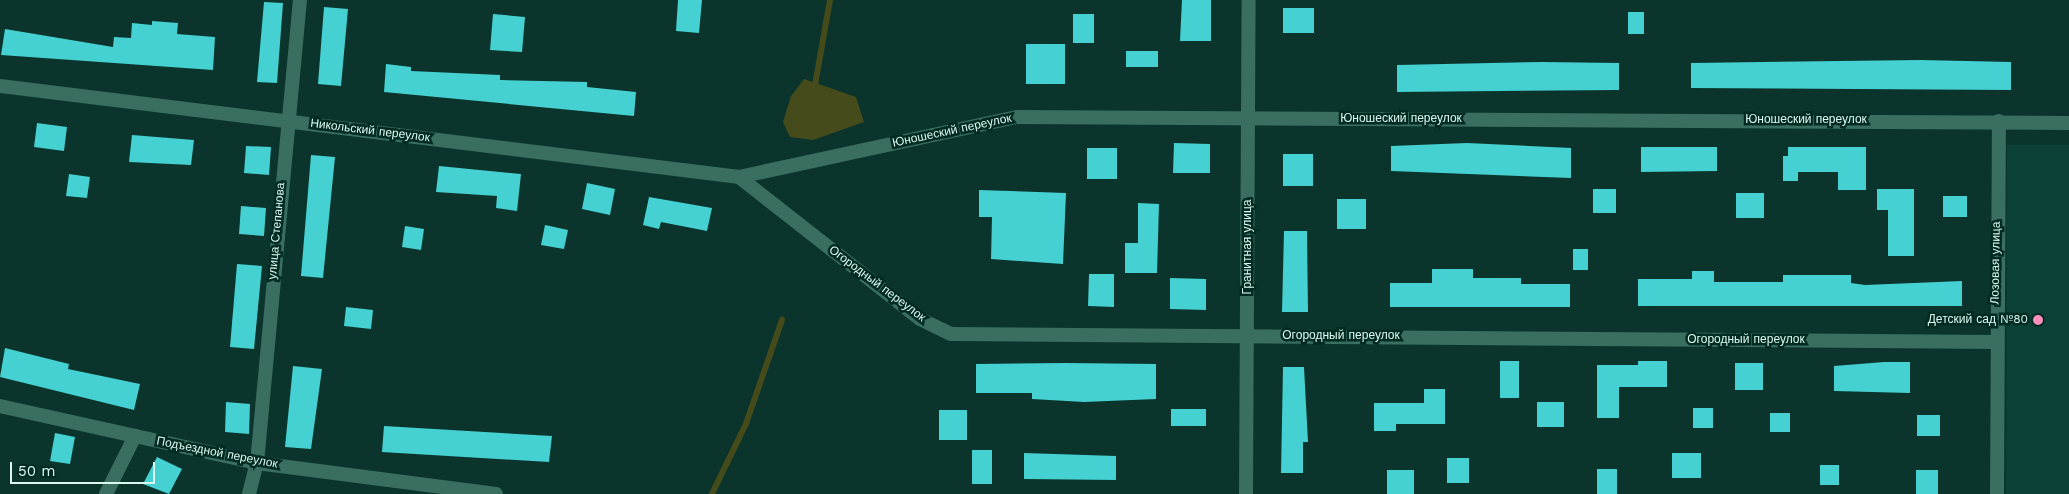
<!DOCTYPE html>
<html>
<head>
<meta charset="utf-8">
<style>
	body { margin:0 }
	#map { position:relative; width:2069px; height:494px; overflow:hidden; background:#0b352c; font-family:"Work Sans",sans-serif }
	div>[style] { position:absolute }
	.built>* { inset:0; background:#0b4136 }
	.water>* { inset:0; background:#454b1a }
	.stream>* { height:5.5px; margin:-2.75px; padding:0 2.75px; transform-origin:2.75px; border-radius:2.75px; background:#454b1a }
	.building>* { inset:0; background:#45d0d1 }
	.minor>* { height:14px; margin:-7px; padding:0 7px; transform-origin:7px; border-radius:7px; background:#3a6e61 }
	.dots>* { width:14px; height:14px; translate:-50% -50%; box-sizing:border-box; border:2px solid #002b22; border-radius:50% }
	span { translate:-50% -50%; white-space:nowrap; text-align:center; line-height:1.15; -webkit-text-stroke:5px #002b22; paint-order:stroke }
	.street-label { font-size:12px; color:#dcf7ef }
	.poi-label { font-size:12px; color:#dcf7ef }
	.right { translate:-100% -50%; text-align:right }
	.scale { position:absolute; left:10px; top:462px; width:145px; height:22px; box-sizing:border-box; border:2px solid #dcf7ef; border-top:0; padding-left:6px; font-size:15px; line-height:18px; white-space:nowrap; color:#dcf7ef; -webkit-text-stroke:4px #002b22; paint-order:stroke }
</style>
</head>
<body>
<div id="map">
	<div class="built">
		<i style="clip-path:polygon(2007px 145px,2069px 145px,2069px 494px,2006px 494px)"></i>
	</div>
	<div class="water">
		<i style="clip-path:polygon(804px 79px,856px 97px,864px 122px,813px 140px,790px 137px,783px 122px,791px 96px)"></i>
	</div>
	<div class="stream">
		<i style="left:814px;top:91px;width:92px;rotate:-80deg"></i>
		<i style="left:712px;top:494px;width:78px;rotate:-64.1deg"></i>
		<i style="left:746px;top:424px;width:110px;rotate:-70.9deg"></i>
	</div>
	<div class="building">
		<i style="clip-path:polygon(678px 0,702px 0,699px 33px,676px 31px)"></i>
		<i style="clip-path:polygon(1182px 0,1211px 0,1211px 41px,1180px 41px)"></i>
		<i style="clip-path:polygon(264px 2px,283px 3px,277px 83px,257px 82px)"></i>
		<i style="clip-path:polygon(324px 7px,348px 9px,341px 86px,318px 84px)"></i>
		<i style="clip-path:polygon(1283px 8px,1314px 8px,1314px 33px,1283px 33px)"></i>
		<i style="clip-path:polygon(1628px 12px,1644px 12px,1644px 34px,1628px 34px)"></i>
		<i style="clip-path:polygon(493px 14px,525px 17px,522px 52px,490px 50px)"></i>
		<i style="clip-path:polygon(1073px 14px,1094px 14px,1094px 43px,1073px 43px)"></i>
		<i style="clip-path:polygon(152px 21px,178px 23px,177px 34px,215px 37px,213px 70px,1px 55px,5px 29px,113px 47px,114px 37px,131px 38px,132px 23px,152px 25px)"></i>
		<i style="clip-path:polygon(1026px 44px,1065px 44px,1065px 84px,1026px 84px)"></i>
		<i style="clip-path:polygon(1126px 51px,1158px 51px,1158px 67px,1126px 67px)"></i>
		<i style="clip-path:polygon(1921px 60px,2011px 62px,2011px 90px,1691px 88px,1691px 63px)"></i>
		<i style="clip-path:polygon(1542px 62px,1619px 63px,1619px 90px,1397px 92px,1397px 65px)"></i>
		<i style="clip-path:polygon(386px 64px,411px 67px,411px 71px,500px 75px,500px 80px,587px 82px,587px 87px,636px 92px,634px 116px,384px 92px)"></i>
		<i style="clip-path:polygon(37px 123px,67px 127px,64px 151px,34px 147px)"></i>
		<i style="clip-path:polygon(132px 135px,194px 140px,191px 165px,129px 162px)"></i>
		<i style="clip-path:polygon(1174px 143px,1210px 144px,1210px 173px,1173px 173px)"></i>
		<i style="clip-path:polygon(1467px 143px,1571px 148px,1571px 178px,1391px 171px,1391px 146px)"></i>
		<i style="clip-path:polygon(246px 146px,271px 147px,269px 175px,244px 173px)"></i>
		<i style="clip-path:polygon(1641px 147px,1717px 147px,1717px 171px,1641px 172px)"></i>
		<i style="clip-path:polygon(1788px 147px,1866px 147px,1866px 190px,1838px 190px,1838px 172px,1798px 172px,1798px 181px,1783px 181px,1783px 156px,1788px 156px)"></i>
		<i style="clip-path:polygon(1087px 148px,1117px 148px,1117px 179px,1087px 179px)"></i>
		<i style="clip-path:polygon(1283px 154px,1313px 154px,1313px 186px,1283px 186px)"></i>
		<i style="clip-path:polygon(311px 155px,335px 157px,323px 278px,301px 276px)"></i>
		<i style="clip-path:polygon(439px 166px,521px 174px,517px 211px,496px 208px,497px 196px,436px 192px)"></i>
		<i style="clip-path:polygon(69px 174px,90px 177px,87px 198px,66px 196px)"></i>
		<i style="clip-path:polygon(587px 183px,615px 189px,610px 215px,582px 209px)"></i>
		<i style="clip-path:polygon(1593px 189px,1616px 189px,1616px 213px,1593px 213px)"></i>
		<i style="clip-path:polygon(1877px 189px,1914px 189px,1914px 256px,1888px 256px,1888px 210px,1877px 210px)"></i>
		<i style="clip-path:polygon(979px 190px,1066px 193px,1063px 264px,991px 259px,992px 217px,979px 217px)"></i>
		<i style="clip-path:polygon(1736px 193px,1764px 193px,1764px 218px,1736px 218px)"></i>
		<i style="clip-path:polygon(1943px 196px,1967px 196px,1967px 217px,1943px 217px)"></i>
		<i style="clip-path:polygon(649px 197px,712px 208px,707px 231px,661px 222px,659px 229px,643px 225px)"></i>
		<i style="clip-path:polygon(1337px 199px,1366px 199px,1366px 229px,1337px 229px)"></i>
		<i style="clip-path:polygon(1138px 203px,1159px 204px,1157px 273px,1125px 273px,1125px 243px,1138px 243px)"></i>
		<i style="clip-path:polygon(241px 206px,266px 208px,264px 236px,239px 234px)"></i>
		<i style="clip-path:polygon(545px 225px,568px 230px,564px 249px,541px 245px)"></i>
		<i style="clip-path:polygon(405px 226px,424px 229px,421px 250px,402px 247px)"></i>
		<i style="clip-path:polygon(1284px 231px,1307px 231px,1308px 312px,1282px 312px)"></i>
		<i style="clip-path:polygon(1573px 249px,1588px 249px,1588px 270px,1573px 270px)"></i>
		<i style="clip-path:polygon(237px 264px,262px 266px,254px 349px,230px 347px)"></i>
		<i style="clip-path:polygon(1432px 269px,1473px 269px,1473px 278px,1521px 278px,1521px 284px,1570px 284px,1570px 307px,1390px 307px,1390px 283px,1432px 283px)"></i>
		<i style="clip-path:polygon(1692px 271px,1714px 271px,1714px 282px,1783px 282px,1783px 275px,1851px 275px,1851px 283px,1865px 285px,1962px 281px,1962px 306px,1638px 306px,1638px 279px,1692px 279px)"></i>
		<i style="clip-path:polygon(1089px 274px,1114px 274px,1114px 307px,1088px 306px)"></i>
		<i style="clip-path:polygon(1170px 278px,1206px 279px,1206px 310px,1170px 309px)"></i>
		<i style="clip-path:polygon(346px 307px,373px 310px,371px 329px,344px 326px)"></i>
		<i style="clip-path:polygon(5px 348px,69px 364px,68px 369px,140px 384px,134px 410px,0 377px)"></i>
		<i style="clip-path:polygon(1500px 361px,1519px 361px,1519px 398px,1500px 398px)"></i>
		<i style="clip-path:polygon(1638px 361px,1667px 361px,1667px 387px,1619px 387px,1619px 418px,1597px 418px,1597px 365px,1638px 365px)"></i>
		<i style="clip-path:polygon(1884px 362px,1910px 362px,1910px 393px,1834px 391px,1834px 366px)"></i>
		<i style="clip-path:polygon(1066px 363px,1156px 364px,1156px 399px,1084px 402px,1032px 399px,1032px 393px,976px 393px,976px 364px)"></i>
		<i style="clip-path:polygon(1735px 363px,1763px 363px,1763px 390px,1735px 390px)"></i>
		<i style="clip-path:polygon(293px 366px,322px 369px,311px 449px,285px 447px)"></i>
		<i style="clip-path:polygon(1283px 367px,1304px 367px,1308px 442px,1303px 442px,1303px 473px,1281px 473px)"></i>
		<i style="clip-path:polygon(1424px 389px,1445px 389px,1445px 424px,1396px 424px,1396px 431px,1374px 431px,1374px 403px,1424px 403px)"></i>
		<i style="clip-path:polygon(226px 402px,250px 404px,249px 434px,225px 432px)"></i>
		<i style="clip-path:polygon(1537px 402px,1564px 402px,1564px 427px,1537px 427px)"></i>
		<i style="clip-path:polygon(1693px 408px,1713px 408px,1713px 428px,1693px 428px)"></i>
		<i style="clip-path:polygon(1171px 409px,1206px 409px,1206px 426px,1171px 426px)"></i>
		<i style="clip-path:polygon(939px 410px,967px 410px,967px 440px,939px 440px)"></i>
		<i style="clip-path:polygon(1770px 413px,1790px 413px,1790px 432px,1770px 432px)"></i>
		<i style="clip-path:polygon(1917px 415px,1940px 415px,1940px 436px,1917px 436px)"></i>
		<i style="clip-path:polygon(384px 426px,552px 436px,549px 462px,382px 452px)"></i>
		<i style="clip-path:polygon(55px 433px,75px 437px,70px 464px,50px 461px)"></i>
		<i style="clip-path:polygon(972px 450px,992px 450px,992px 484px,972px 484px)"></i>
		<i style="clip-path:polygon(1024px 453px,1116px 456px,1116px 480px,1024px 479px)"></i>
		<i style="clip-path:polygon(1672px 453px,1701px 453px,1701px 478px,1672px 478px)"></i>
		<i style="clip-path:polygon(157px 457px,182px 469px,169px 494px,143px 484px)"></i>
		<i style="clip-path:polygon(1447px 458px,1469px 458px,1469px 483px,1447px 483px)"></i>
		<i style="clip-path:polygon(1820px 465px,1839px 465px,1839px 485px,1820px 485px)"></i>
		<i style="clip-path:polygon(1597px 469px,1617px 469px,1617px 494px,1597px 494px)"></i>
		<i style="clip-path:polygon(1387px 470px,1414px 470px,1414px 494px,1387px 494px)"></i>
		<i style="clip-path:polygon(1916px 470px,1938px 470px,1938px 494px,1916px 494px)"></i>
	</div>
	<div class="minor">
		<i style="left:0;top:86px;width:745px;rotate:7.02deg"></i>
		<i style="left:739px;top:177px;width:284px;rotate:-12.2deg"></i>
		<i style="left:1017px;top:117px;width:1052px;rotate:0.33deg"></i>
		<i style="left:739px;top:177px;width:230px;rotate:38.1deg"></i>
		<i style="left:920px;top:319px;width:34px;rotate:26deg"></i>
		<i style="left:951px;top:334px;width:1044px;rotate:0.44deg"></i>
		<i style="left:0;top:406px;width:263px;rotate:12.5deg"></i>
		<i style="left:257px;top:463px;width:241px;rotate:7.4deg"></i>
		<i style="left:106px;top:494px;width:65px;rotate:-63.4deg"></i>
		<i style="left:249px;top:494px;width:32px;rotate:-76deg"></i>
		<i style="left:257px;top:463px;width:465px;rotate:-84.7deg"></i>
		<i style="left:1246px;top:494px;width:494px;rotate:-89.7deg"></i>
		<i style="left:1997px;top:494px;width:373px;rotate:-89.7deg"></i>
	</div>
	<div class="dots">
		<i style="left:2038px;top:320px;background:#fe8ebb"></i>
	</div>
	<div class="street-label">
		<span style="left:1401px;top:119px">Юношеский переулок</span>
		<span style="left:1806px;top:120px">Юношеский переулок</span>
		<span style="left:370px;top:131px;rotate:7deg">Никольский переулок</span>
		<span style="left:952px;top:131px;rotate:-12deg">Юношеский переулок</span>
		<span style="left:277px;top:231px;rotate:-85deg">улица Степанова</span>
		<span style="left:1248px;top:247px;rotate:-90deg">Гранитная улица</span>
		<span style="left:1996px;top:263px;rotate:-89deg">Лозовая улица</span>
		<span style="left:877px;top:284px;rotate:37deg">Огородный переулок</span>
		<span style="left:1341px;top:336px">Огородный переулок</span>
		<span style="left:1746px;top:340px">Огородный переулок</span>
		<span style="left:217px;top:453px;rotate:11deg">Подъездной переулок</span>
	</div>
	<div class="poi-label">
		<span class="right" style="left:2028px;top:320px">Детский сад №80</span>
	</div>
	<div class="scale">50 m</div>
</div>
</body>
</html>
